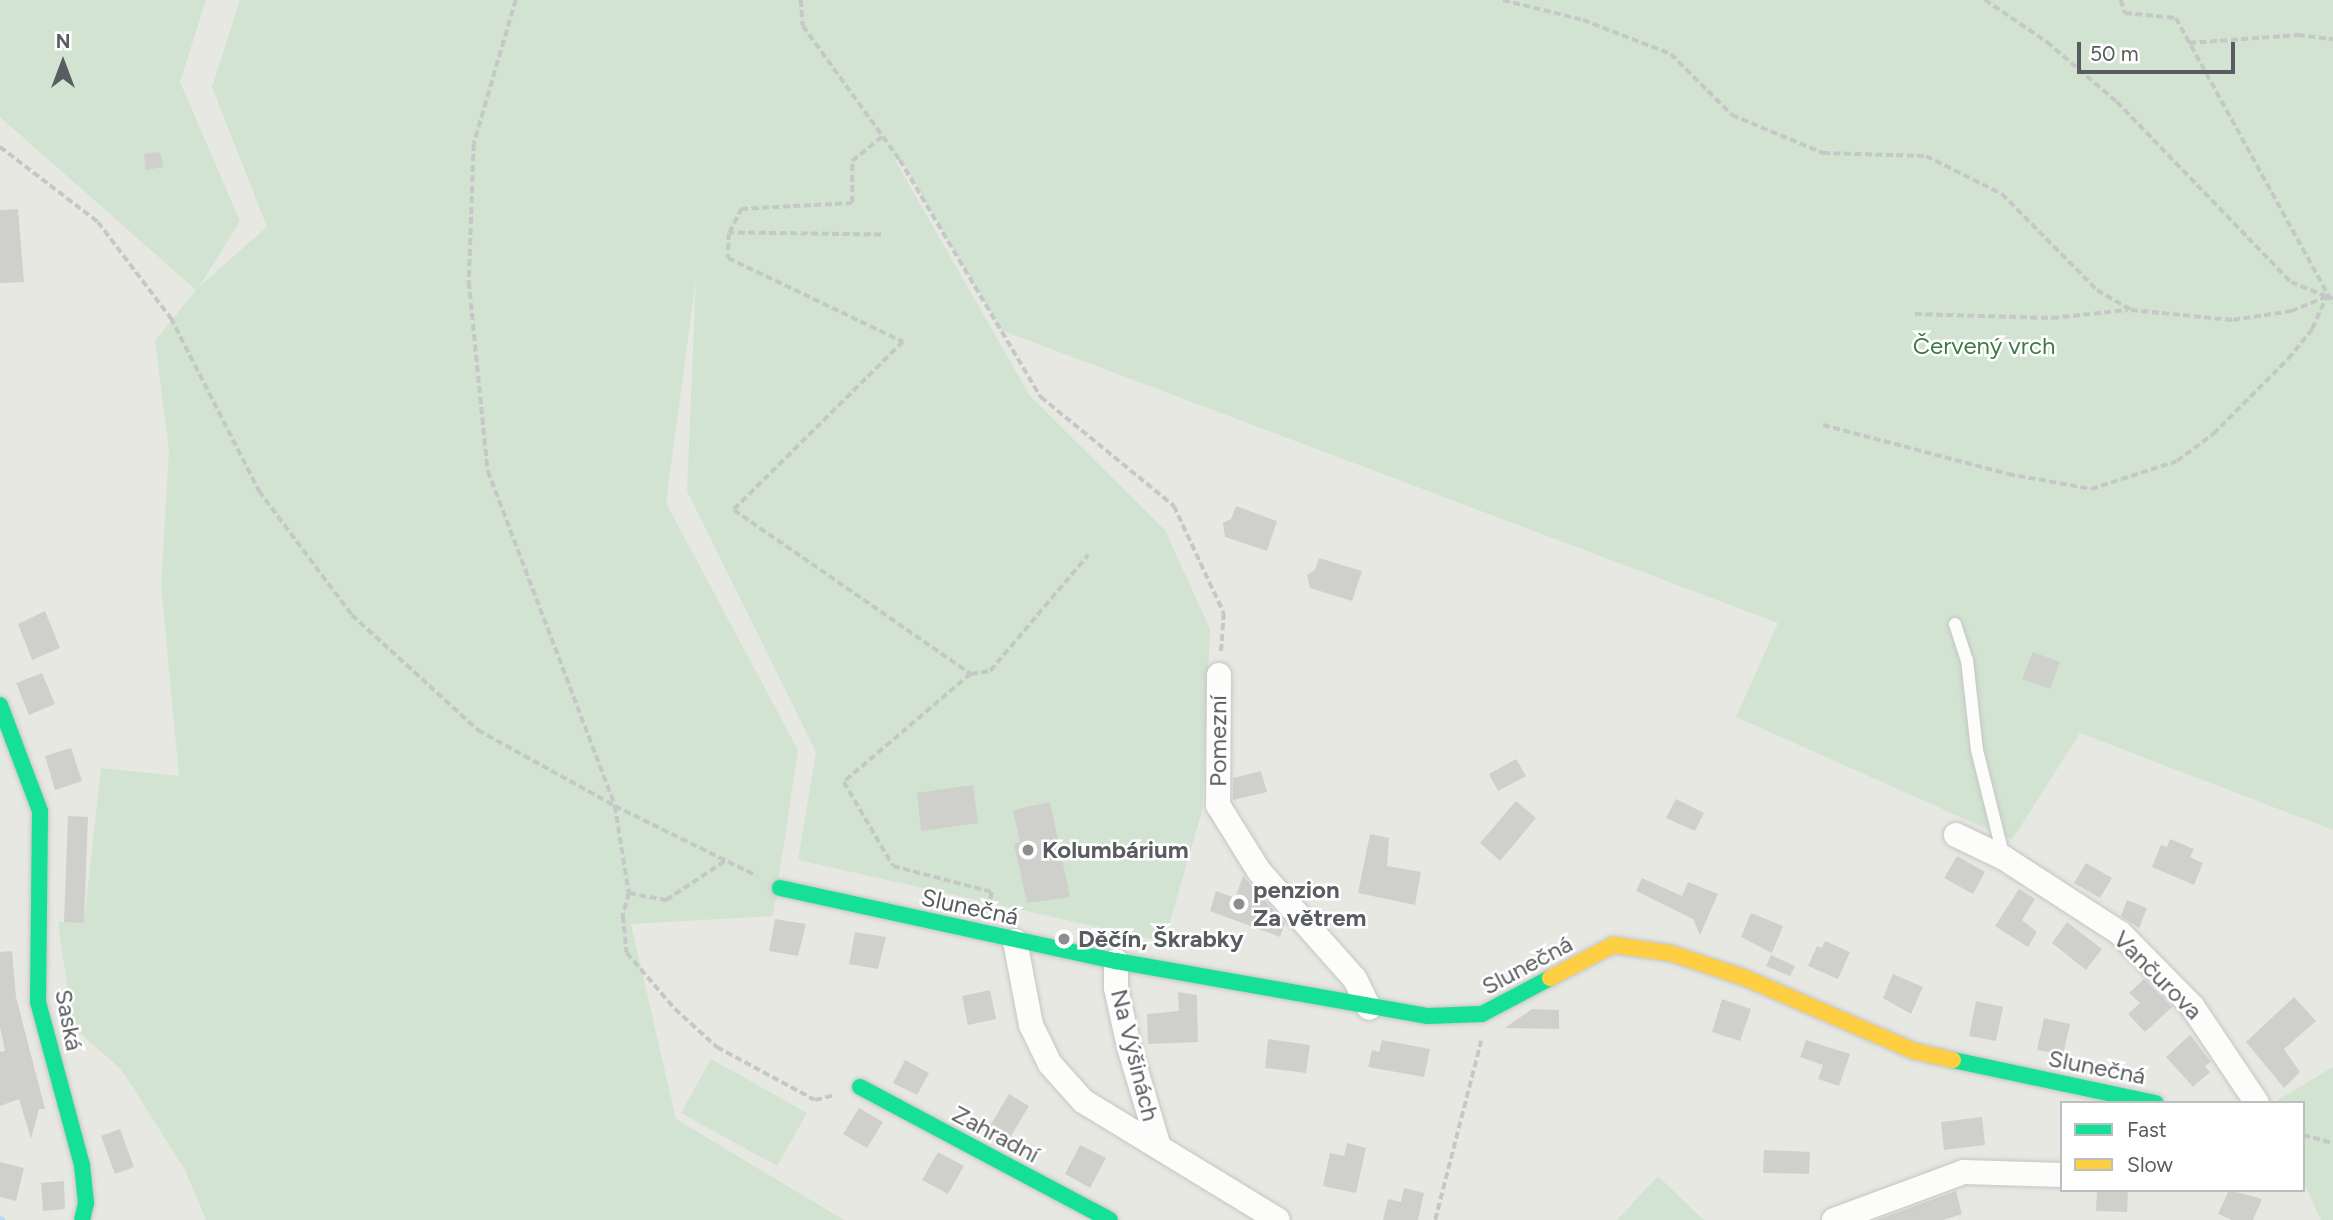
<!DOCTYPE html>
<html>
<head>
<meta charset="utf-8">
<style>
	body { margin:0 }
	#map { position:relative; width:2333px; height:1220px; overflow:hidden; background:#e8e8e3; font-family:Figtree,sans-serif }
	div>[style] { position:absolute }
	.green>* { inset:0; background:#d2e3d1 }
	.stream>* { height:6px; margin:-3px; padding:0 3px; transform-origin:3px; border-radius:3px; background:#bad5ee }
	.building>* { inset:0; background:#cfcfcc }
	.path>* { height:3.5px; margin-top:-1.75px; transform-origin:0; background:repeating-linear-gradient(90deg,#c5c8c6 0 7px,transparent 0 10.5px) }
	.roads { filter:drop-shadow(0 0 2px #c5c5c5) drop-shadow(0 0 2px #c5c5c5) }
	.lane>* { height:12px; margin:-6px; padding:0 6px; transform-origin:6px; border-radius:6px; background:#fcfcfb }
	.street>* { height:24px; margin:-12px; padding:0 12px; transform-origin:12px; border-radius:12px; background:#fcfcfb }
	.fast>* { height:16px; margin:-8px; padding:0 8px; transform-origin:8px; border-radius:8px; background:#16e098 }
	.slow>* { height:16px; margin:-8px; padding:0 8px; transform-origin:8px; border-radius:8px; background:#ffcf43 }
	.dots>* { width:19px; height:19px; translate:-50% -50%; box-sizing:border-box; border:4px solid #fff; border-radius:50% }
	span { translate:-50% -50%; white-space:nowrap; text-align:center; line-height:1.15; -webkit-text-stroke:5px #fff; paint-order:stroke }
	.park-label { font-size:24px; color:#3d7b44 }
	.street-label { font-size:24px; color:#595c60 }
	.poi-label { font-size:24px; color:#595c60; font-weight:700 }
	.left { translate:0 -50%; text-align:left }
	.legend { position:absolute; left:2060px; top:1101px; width:245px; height:91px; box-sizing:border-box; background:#fff; border:2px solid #bdbebf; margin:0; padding:9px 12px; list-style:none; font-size:21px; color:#595c60 }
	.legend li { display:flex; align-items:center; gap:14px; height:35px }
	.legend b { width:35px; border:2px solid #bdbebf }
	.north { position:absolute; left:28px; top:28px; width:70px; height:70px; -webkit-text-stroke:5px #fff; paint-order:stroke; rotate:0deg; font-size:19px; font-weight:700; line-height:28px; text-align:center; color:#595c60 }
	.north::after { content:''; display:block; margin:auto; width:24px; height:32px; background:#595c60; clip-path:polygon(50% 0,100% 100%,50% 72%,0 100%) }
	.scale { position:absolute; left:2077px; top:42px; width:158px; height:32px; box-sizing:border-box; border:4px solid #595c60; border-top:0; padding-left:9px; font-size:21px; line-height:24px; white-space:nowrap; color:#595c60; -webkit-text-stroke:5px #fff; paint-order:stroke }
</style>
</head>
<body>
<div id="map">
	<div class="green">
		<i style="clip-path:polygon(0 0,206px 0,180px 82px,240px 221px,199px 287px,267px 227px,212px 87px,240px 0,2333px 0,2333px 830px,2080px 733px,2012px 840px,1736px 717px,1778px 623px,1001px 330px,901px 160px,895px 160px,1030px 396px,1165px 530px,1210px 629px,1202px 811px,1164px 942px,798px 860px,816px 752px,687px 491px,696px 279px,666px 503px,798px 750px,773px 916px,631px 924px,676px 1119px,844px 1220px,206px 1220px,185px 1170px,121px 1069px,73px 1027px,58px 922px,84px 922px,101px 768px,179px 776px,161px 585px,169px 450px,155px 341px,196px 290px,0 117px)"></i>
		<i style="clip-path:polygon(711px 1059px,807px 1113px,777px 1166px,681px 1113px)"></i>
		<i style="clip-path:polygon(2333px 1067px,2333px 1220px,2321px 1220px,2303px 1181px,2303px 1103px,2273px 1103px)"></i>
		<i style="clip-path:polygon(1658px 1176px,1704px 1220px,1617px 1220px)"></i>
	</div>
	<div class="stream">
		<i style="left:0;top:1219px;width:2px;rotate:27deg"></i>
	</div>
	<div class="building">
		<i style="clip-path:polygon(160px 152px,163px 167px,146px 170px,144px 154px)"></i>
		<i style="clip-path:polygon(18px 209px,24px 282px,0 283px,0 210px)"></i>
		<i style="clip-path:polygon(1236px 506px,1277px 521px,1267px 551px,1225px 537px,1223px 523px,1231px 519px)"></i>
		<i style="clip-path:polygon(1319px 558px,1362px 571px,1352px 601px,1310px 588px,1307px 575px,1315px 570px)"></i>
		<i style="clip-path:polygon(45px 611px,60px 648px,32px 660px,18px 624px)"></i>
		<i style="clip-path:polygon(2033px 652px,2060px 662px,2050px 689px,2022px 679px)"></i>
		<i style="clip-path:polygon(42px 673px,55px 704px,29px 715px,16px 683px)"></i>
		<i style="clip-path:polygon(71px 748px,82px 781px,55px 790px,45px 756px)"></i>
		<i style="clip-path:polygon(1516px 759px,1526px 776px,1498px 791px,1489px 774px)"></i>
		<i style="clip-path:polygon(1261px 771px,1267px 792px,1233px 800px,1233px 778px)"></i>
		<i style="clip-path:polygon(973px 785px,978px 823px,921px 831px,917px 793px)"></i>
		<i style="clip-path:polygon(1676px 799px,1704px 813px,1695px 831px,1666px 818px)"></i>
		<i style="clip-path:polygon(1516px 801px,1536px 818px,1500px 861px,1480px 843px)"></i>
		<i style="clip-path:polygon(1050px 802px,1070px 897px,1027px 903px,1014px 844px,1020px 842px,1013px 810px)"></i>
		<i style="clip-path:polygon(68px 816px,88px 817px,84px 923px,64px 922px)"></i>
		<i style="clip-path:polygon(1370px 834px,1389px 838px,1387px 866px,1421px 872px,1415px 905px,1358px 893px)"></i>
		<i style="clip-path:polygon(2170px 839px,2194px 849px,2190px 857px,2203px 863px,2194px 885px,2152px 867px,2161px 845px,2167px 847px)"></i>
		<i style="clip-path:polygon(1957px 856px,1985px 872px,1973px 894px,1944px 878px)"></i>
		<i style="clip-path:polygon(2086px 863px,2112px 878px,2100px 898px,2074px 883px)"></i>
		<i style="clip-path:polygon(1243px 876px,1285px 923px,1280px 937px,1210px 911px,1216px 891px,1235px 898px)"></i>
		<i style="clip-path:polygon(1642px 878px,1682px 896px,1688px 882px,1718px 894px,1700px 935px,1693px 919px,1636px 891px)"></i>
		<i style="clip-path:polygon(2019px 889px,2035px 899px,2022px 920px,2037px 932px,2028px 947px,1995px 926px)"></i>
		<i style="clip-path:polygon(2127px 900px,2147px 908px,2139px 928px,2121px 916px)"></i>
		<i style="clip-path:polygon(1751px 913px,1783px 926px,1772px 953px,1741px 937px)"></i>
		<i style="clip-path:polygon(775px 919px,806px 924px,798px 956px,769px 951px)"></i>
		<i style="clip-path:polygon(2067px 922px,2102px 949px,2086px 970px,2052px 943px)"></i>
		<i style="clip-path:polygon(855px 932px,886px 937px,878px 969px,849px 964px)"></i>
		<i style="clip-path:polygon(1825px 941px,1850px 952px,1838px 979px,1808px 966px,1817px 946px,1822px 948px)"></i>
		<i style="clip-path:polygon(12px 951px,16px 997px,45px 1109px,39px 1109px,31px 1139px,19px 1099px,0 1106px,0 1052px,5px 1051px,0 1027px,0 952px)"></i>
		<i style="clip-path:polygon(1771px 955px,1795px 966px,1790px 976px,1766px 966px)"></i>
		<i style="clip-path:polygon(1893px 974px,1923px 987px,1911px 1014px,1883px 998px)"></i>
		<i style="clip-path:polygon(2144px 979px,2172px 1007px,2145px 1032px,2128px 1014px,2140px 1003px,2129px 993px)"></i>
		<i style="clip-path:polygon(990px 990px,996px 1019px,968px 1025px,962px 996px)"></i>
		<i style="clip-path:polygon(1178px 992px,1197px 995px,1198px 1042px,1148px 1044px,1147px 1014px,1179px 1011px)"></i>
		<i style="clip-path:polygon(2294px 997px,2316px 1021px,2284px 1049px,2300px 1072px,2284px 1088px,2246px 1042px)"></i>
		<i style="clip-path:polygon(1722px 999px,1751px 1009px,1740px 1041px,1712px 1032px)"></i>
		<i style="clip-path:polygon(1976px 1001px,2003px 1007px,1996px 1041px,1969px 1036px)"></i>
		<i style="clip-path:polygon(1532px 1009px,1559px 1010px,1559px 1029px,1505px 1028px)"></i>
		<i style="clip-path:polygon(2044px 1018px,2070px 1024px,2063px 1055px,2037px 1050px)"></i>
		<i style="clip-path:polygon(2190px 1035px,2211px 1062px,2205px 1066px,2210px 1072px,2193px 1087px,2166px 1057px)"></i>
		<i style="clip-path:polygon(1268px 1039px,1310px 1045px,1306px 1073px,1265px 1068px)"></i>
		<i style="clip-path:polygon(1382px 1040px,1430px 1049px,1424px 1077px,1368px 1067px,1372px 1050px,1379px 1052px)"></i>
		<i style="clip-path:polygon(1806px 1040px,1850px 1054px,1839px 1086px,1818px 1079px,1823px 1065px,1800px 1057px)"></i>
		<i style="clip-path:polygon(905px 1060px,929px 1073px,917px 1095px,893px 1083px)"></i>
		<i style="clip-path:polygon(1009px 1094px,1029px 1106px,1008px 1141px,988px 1129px)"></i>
		<i style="clip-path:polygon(859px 1108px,883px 1122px,867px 1148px,843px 1134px)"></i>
		<i style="clip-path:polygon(1982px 1117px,1985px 1145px,1944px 1150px,1941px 1122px)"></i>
		<i style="clip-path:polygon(120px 1129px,134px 1167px,115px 1174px,101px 1136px)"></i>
		<i style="clip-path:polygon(1347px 1143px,1366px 1148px,1356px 1193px,1323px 1186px,1330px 1153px,1344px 1156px)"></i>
		<i style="clip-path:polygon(1080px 1145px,1106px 1158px,1090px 1188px,1065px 1174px)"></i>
		<i style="clip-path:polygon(1764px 1150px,1810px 1152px,1809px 1174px,1763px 1173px)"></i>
		<i style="clip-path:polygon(938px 1152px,964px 1166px,948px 1194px,922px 1180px)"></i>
		<i style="clip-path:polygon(0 1162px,24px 1168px,16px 1201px,0 1197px)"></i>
		<i style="clip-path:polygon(64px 1181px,65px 1209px,43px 1211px,41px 1183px)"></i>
		<i style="clip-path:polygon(1404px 1188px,1424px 1193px,1418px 1220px,1383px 1220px,1388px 1199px,1401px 1202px)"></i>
		<i style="clip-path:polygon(2097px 1190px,2128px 1190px,2127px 1212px,2096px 1211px)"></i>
		<i style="clip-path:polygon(2229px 1190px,2262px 1199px,2253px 1220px,2232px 1220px,2218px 1214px)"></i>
		<i style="clip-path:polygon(1956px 1191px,1962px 1214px,1943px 1220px,1877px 1220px)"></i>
	</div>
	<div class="path">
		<i style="left:516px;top:0;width:150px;rotate:106.3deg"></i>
		<i style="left:474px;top:144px;width:138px;rotate:92.1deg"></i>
		<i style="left:469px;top:282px;width:190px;rotate:84.3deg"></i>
		<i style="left:488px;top:471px;width:358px;rotate:69.2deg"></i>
		<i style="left:615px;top:806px;width:88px;rotate:80.9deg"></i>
		<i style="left:629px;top:893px;width:24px;rotate:105deg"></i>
		<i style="left:623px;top:916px;width:37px;rotate:84deg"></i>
		<i style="left:627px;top:953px;width:74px;rotate:49.4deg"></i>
		<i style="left:675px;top:1009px;width:57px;rotate:42.1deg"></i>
		<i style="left:717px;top:1047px;width:111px;rotate:28.4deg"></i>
		<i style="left:815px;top:1100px;width:21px;rotate:-14deg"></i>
		<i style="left:801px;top:0;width:26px;rotate:86deg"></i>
		<i style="left:803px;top:26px;width:165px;rotate:54.1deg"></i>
		<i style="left:900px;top:160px;width:276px;rotate:59.3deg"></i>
		<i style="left:1041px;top:397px;width:172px;rotate:39.3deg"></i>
		<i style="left:1174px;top:506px;width:118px;rotate:65deg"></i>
		<i style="left:1224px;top:613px;width:42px;rotate:94.1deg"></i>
		<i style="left:1503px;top:0;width:82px;rotate:14deg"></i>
		<i style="left:1583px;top:20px;width:94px;rotate:21.1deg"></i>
		<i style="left:1671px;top:54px;width:86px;rotate:45deg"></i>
		<i style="left:1732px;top:115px;width:99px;rotate:22.7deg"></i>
		<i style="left:1823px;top:153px;width:103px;rotate:1.7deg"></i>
		<i style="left:1926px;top:156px;width:85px;rotate:26.6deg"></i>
		<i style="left:2002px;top:194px;width:135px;rotate:45.3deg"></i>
		<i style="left:2097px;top:290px;width:39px;rotate:30deg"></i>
		<i style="left:2131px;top:310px;width:102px;rotate:5.6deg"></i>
		<i style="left:2233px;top:320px;width:59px;rotate:-8.8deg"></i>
		<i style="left:2291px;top:311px;width:38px;rotate:-22deg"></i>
		<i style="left:1985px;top:0;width:75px;rotate:34.1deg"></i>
		<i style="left:2047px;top:42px;width:92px;rotate:40.6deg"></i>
		<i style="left:2117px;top:102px;width:250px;rotate:46deg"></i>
		<i style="left:2291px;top:282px;width:45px;rotate:22deg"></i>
		<i style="left:2121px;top:0;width:14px;rotate:73deg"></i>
		<i style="left:2125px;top:13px;width:51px;rotate:5.6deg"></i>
		<i style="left:2176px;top:18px;width:326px;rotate:61.2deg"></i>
		<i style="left:2189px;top:43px;width:109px;rotate:-4.2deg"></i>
		<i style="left:2298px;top:35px;width:35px;rotate:7deg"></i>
		<i style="left:0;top:147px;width:123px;rotate:37.4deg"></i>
		<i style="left:98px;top:222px;width:121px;rotate:52.8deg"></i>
		<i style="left:171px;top:318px;width:194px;rotate:63deg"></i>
		<i style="left:259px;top:491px;width:155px;rotate:53.1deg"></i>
		<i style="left:352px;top:615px;width:171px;rotate:42.4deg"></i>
		<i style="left:478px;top:730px;width:157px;rotate:29deg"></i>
		<i style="left:615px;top:806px;width:158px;rotate:26.2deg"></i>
		<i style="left:729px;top:233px;width:27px;rotate:-63deg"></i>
		<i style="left:741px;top:209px;width:111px;rotate:-3.1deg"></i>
		<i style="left:852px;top:203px;width:42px;rotate:-90deg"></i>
		<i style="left:852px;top:161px;width:40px;rotate:-39deg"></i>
		<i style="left:881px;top:235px;width:152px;rotate:-179.2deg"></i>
		<i style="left:729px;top:233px;width:25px;rotate:92deg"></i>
		<i style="left:728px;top:258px;width:194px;rotate:25.6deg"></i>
		<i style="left:903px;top:342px;width:238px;rotate:135.2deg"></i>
		<i style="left:734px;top:510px;width:288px;rotate:34.7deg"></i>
		<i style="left:971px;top:674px;width:167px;rotate:139.6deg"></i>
		<i style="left:844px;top:782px;width:97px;rotate:59.7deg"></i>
		<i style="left:893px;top:866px;width:102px;rotate:14.7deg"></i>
		<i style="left:992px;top:892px;width:16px;rotate:101deg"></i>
		<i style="left:1915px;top:314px;width:137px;rotate:1.7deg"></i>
		<i style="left:2052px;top:318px;width:76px;rotate:-6deg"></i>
		<i style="left:1823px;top:425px;width:191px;rotate:14.8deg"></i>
		<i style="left:2008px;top:474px;width:84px;rotate:10.2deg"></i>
		<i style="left:2091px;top:489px;width:90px;rotate:-18deg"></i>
		<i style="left:2177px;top:461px;width:45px;rotate:-36.9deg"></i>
		<i style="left:2213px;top:434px;width:106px;rotate:-45deg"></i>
		<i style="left:2288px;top:359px;width:38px;rotate:-51deg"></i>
		<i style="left:2312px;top:329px;width:35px;rotate:-66deg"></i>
		<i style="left:971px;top:674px;width:19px;rotate:-9deg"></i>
		<i style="left:990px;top:671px;width:152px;rotate:-49.8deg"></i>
		<i style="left:629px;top:893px;width:38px;rotate:11deg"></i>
		<i style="left:666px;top:900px;width:71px;rotate:-33.5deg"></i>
		<i style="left:2303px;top:1135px;width:31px;rotate:15deg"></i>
		<i style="left:1435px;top:1220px;width:185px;rotate:-75.6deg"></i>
	</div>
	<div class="roads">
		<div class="lane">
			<i style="left:1955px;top:624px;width:38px;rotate:72deg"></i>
			<i style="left:1967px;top:660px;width:91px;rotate:83.7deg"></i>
			<i style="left:1977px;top:750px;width:111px;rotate:76deg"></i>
		</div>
		<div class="street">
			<i style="left:1219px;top:675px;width:130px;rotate:90.4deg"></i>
			<i style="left:1218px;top:805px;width:78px;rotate:58.2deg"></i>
			<i style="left:1259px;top:871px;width:144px;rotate:48.4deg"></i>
			<i style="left:1355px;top:979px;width:32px;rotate:64deg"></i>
			<i style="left:1956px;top:835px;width:53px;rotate:25.6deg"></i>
			<i style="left:2004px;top:858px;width:138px;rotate:32.9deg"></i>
			<i style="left:2120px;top:933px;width:103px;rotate:45.4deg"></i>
			<i style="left:2192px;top:1006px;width:117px;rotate:56.2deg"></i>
			<i style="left:1015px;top:941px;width:86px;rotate:79.2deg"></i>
			<i style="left:1031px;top:1025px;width:43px;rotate:64deg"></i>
			<i style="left:1050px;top:1064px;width:50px;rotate:48.3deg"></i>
			<i style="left:1083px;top:1101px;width:228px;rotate:31.4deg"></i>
			<i style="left:1116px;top:961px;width:27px;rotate:90deg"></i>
			<i style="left:1116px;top:988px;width:60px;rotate:77.6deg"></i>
			<i style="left:1129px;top:1047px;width:104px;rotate:73.3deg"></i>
			<i style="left:1834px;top:1220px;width:139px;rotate:-20.3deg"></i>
			<i style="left:1964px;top:1172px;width:98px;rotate:1.8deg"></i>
		</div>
		<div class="fast">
			<i style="left:0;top:705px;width:113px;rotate:69.3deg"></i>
			<i style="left:40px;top:811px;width:191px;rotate:90.6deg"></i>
			<i style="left:38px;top:1002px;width:169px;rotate:74.9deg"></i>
			<i style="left:82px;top:1165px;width:38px;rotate:84deg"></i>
			<i style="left:86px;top:1203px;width:17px;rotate:103deg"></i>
			<i style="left:780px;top:888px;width:344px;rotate:12.3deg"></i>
			<i style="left:1116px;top:961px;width:317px;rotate:10deg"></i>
			<i style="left:1428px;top:1016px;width:54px;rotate:-2.1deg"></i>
			<i style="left:1482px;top:1014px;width:77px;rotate:-27.9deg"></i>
			<i style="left:1953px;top:1060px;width:207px;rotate:12deg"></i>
			<i style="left:860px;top:1087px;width:283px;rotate:28deg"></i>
		</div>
		<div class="slow">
			<i style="left:1550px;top:978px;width:71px;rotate:-27.6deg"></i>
			<i style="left:1613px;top:945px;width:58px;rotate:8deg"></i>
			<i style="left:1670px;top:953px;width:77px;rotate:18.2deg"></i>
			<i style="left:1743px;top:977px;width:186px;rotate:23.4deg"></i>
			<i style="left:1914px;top:1051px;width:40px;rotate:13deg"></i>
		</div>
	</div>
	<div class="dots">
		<i style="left:1028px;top:850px;background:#8b8d8e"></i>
		<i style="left:1239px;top:904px;background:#8b8d8e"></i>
		<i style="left:1064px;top:939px;background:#8b8d8e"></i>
	</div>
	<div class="park-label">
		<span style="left:1984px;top:346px">Červený vrch</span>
	</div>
	<div class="street-label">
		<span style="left:1218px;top:741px;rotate:-90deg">Pomezní</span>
		<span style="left:970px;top:907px;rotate:12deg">Slunečná</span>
		<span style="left:1527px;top:965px;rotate:-28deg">Slunečná</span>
		<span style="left:2158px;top:975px;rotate:45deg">Vančurova</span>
		<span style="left:69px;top:1020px;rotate:79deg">Saská</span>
		<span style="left:1135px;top:1055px;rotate:76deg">Na Výšinách</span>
		<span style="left:2097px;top:1067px;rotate:11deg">Slunečná</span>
		<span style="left:996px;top:1134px;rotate:28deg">Zahradní</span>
	</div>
	<div class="poi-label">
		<span class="left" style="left:1042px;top:850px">Kolumbárium</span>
		<span class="left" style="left:1253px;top:904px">penzion<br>Za větrem</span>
		<span class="left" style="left:1078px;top:939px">Děčín, Škrabky</span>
	</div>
	<ul class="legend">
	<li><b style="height:9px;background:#16e098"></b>Fast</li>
	<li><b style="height:9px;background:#ffcf43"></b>Slow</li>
	</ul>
	<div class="north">N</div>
	<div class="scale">50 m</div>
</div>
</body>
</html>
